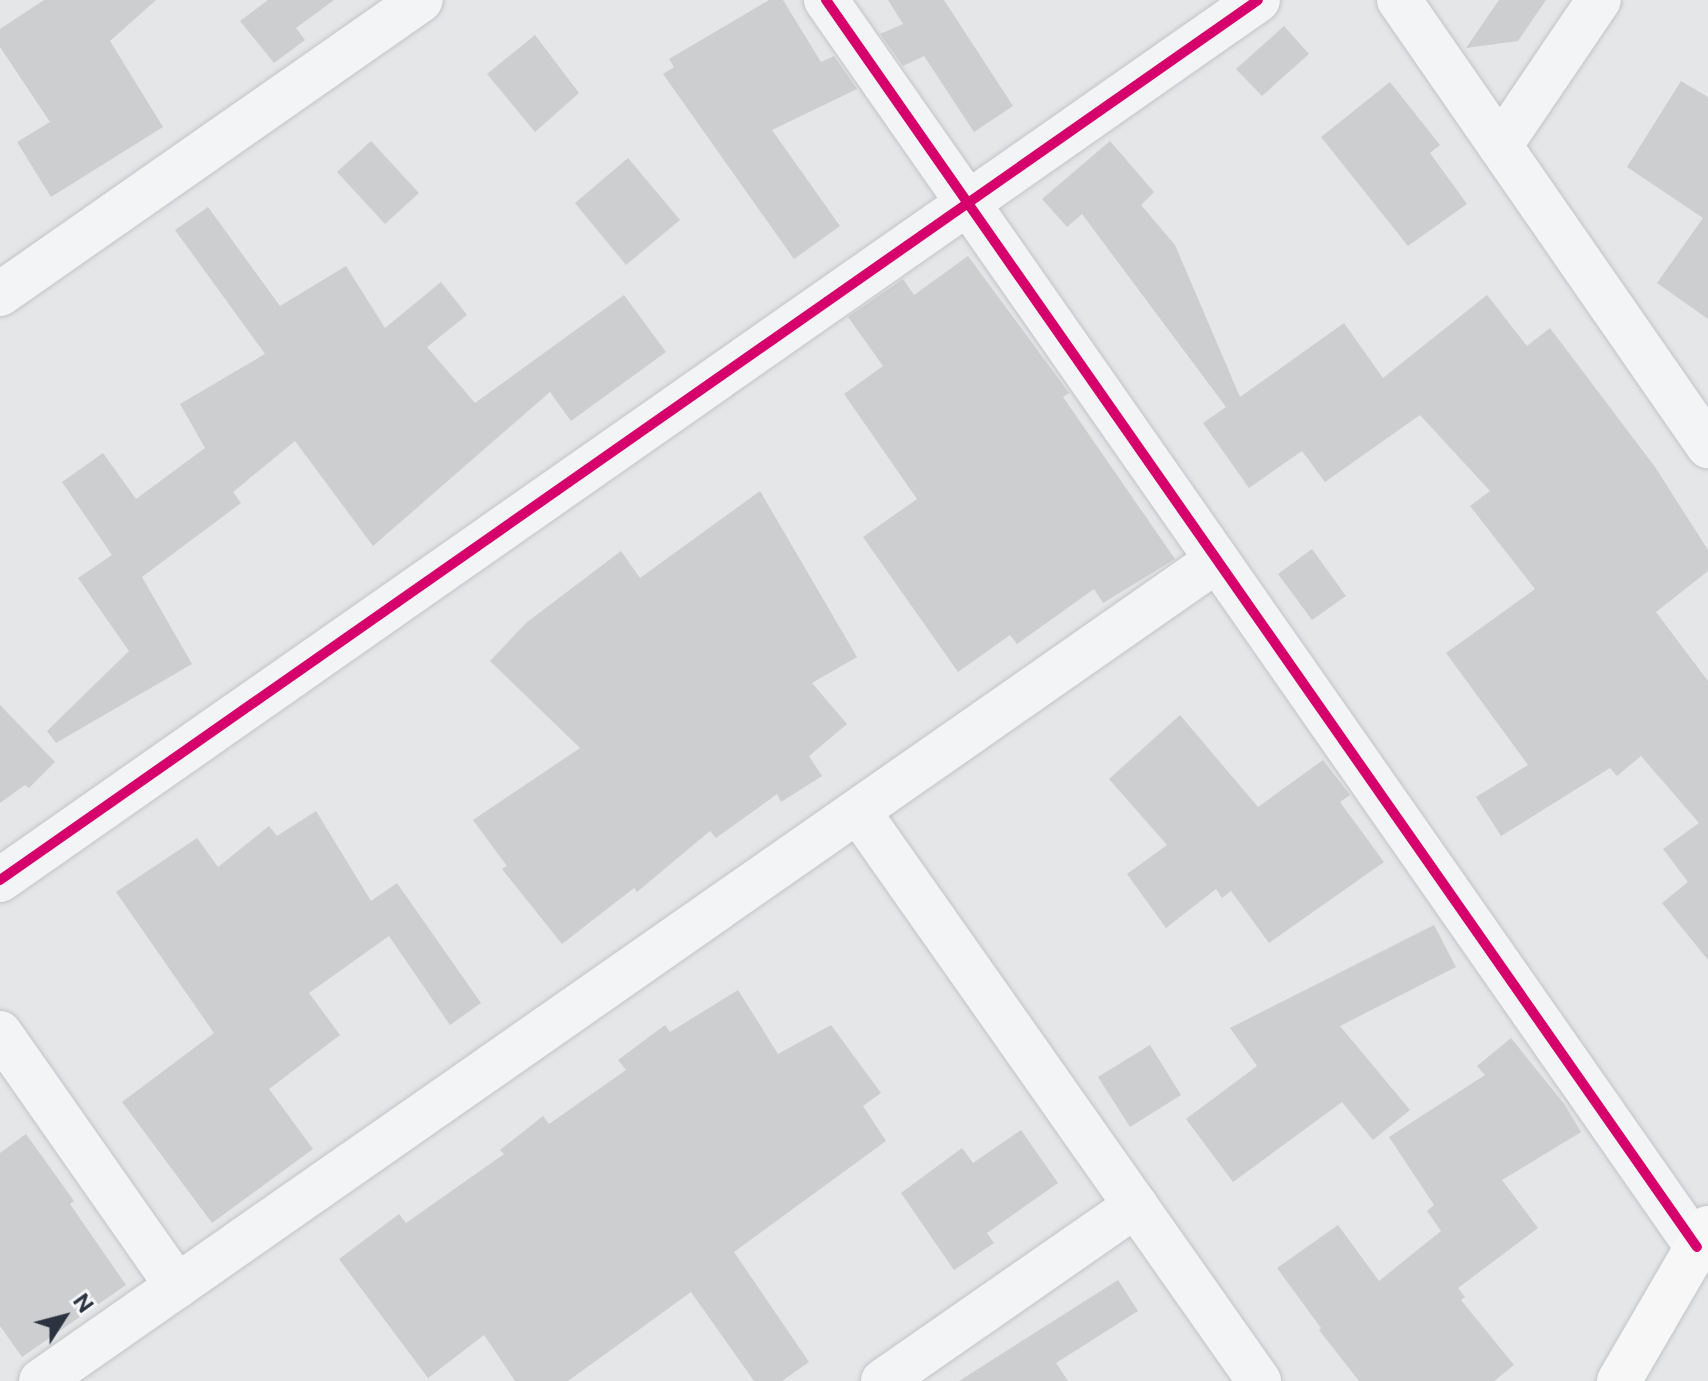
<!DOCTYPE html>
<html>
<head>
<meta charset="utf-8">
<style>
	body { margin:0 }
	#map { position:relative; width:1708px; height:1381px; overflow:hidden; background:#e4e6e8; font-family:"Public Sans",sans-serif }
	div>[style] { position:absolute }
	.building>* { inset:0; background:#ccced0 }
	.roads { filter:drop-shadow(0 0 2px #c2c4c6) drop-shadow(0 0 2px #c2c4c6) }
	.street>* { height:44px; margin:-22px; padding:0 22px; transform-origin:22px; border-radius:22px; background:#f3f4f5 }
	.secondary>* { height:44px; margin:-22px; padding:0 22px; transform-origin:22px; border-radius:22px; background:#f7f7f7 }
	.cycleway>* { height:10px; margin:-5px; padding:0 5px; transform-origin:5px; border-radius:5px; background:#d6006c }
	span { translate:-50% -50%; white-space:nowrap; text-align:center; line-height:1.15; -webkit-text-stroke:8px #f2f4f7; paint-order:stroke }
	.north { position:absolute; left:24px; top:1277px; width:80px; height:80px; -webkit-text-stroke:6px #f2f4f7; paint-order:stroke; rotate:54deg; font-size:22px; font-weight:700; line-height:32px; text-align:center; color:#2c3340 }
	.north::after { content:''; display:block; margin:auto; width:28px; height:36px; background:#2c3340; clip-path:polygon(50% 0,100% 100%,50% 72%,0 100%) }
</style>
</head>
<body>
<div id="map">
	<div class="building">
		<i style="clip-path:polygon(44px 0,156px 0,110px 41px,163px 127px,51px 197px,17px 142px,50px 122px,0 47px,0 29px)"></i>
		<i style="clip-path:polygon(268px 0,334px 0,296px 28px,305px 40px,274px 63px,240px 21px)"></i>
		<i style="clip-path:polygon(769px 0,783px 0,821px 62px,834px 56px,857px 89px,772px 130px,840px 226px,794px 259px,663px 74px,674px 67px,669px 59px)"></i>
		<i style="clip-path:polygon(888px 0,944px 0,1013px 106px,974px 132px,924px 56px,903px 66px,880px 34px,903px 24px)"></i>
		<i style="clip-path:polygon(1499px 0,1546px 0,1518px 41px,1466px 48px)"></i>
		<i style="clip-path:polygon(1284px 26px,1309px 54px,1262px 96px,1236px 69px)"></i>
		<i style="clip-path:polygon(535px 35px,579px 93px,535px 132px,487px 74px)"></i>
		<i style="clip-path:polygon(1681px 81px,1708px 97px,1708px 319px,1657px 283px,1703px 218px,1627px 167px)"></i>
		<i style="clip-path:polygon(1390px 82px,1440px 145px,1430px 153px,1467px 204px,1408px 246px,1321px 137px)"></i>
		<i style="clip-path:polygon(371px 141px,419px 193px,385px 224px,337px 172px)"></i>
		<i style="clip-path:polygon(1110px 141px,1154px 192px,1141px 205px,1175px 245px,1240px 397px,1344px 323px,1383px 378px,1487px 295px,1527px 346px,1550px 328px,1655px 467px,1708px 550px,1708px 571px,1656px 612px,1708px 681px,1708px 960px,1662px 903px,1688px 882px,1663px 849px,1699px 823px,1641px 756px,1617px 776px,1610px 768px,1501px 836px,1476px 797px,1528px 765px,1446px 653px,1535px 589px,1470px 506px,1490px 491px,1420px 415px,1325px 482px,1302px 451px,1249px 488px,1203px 423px,1226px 407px,1082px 214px,1067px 227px,1042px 199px)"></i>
		<i style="clip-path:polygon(628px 158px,680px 220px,626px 265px,575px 203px)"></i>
		<i style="clip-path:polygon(208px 207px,280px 306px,346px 266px,385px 328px,441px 282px,467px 315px,427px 347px,475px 403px,624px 295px,666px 352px,571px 421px,550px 392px,373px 546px,295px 441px,233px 492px,241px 503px,142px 577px,192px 664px,56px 743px,47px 731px,129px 651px,78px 578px,112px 555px,62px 482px,103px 453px,136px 499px,205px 448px,180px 404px,265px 354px,175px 230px)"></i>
		<i style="clip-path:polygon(968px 256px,1069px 393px,1063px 397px,1175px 559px,1103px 603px,1094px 589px,1017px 644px,1010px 635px,958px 672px,863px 537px,917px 499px,844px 394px,883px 366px,848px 317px,903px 279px,914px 295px)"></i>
		<i style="clip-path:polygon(760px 491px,857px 657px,812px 683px,847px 724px,809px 756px,822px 776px,781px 802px,777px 794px,716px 838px,710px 831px,637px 892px,634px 888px,562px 944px,502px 869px,507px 866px,473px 820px,580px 748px,490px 661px,526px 623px,621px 551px,640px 578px)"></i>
		<i style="clip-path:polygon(1312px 549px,1346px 596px,1312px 620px,1278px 574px)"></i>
		<i style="clip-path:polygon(0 705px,55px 762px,29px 788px,25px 785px,0 803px)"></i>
		<i style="clip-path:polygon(1180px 715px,1258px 807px,1323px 760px,1350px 795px,1340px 802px,1384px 862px,1269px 943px,1231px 891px,1222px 898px,1216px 889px,1166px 928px,1127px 874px,1167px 845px,1109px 779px)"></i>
		<i style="clip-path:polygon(316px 811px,371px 901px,397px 883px,481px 1003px,450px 1025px,389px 936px,309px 993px,340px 1035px,269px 1089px,313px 1149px,212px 1223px,122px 1102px,214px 1033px,116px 892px,197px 838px,218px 867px,269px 826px,277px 836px)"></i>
		<i style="clip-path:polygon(1434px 925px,1456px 967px,1340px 1026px,1410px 1110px,1373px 1140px,1342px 1102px,1233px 1182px,1186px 1119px,1257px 1066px,1230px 1028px)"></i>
		<i style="clip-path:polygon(738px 990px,778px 1054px,831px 1025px,881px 1093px,863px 1106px,886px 1141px,734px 1252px,809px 1362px,782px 1381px,754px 1381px,691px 1292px,568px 1381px,515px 1381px,484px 1335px,428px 1378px,339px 1259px,399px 1214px,406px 1223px,504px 1154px,500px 1150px,543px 1116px,549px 1124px,626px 1070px,618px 1060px,665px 1025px,670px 1032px)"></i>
		<i style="clip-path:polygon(1511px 1038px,1565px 1105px,1581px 1132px,1502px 1180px,1538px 1228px,1458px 1288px,1465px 1297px,1461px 1300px,1514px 1365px,1494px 1381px,1359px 1381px,1319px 1330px,1321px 1328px,1277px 1268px,1338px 1225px,1379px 1281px,1441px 1231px,1427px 1211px,1434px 1205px,1389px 1137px,1485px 1075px,1477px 1066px)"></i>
		<i style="clip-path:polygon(1150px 1045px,1181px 1095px,1130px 1127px,1098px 1077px)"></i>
		<i style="clip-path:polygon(1021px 1130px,1058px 1183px,987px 1233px,994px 1243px,954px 1270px,901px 1193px,962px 1148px,973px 1163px)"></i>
		<i style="clip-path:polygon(26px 1134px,74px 1201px,70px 1204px,126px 1285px,22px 1357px,0 1326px,0 1153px)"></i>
		<i style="clip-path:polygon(1118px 1280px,1138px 1311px,1056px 1363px,1068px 1381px,959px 1381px)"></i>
	</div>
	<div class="roads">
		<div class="street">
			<i style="left:826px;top:0;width:1521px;rotate:55.07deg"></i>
			<i style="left:1399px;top:0;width:543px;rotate:55.28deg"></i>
			<i style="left:1500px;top:146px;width:176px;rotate:-55.9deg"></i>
			<i style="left:0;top:294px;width:513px;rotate:-34.93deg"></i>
			<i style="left:858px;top:811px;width:697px;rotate:54.87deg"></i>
			<i style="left:0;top:880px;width:1535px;rotate:-34.97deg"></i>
			<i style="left:0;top:1033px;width:309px;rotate:55deg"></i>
			<i style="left:41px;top:1381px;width:1434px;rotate:-34.92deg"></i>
			<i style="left:883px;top:1381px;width:308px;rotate:-34.8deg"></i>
		</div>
		<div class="secondary">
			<i style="left:1619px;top:1381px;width:177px;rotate:-59.8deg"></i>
		</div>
	</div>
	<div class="cycleway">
		<i style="left:826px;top:0;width:1521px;rotate:55.07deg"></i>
		<i style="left:0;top:880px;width:1535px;rotate:-34.97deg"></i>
	</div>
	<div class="north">N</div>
</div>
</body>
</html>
